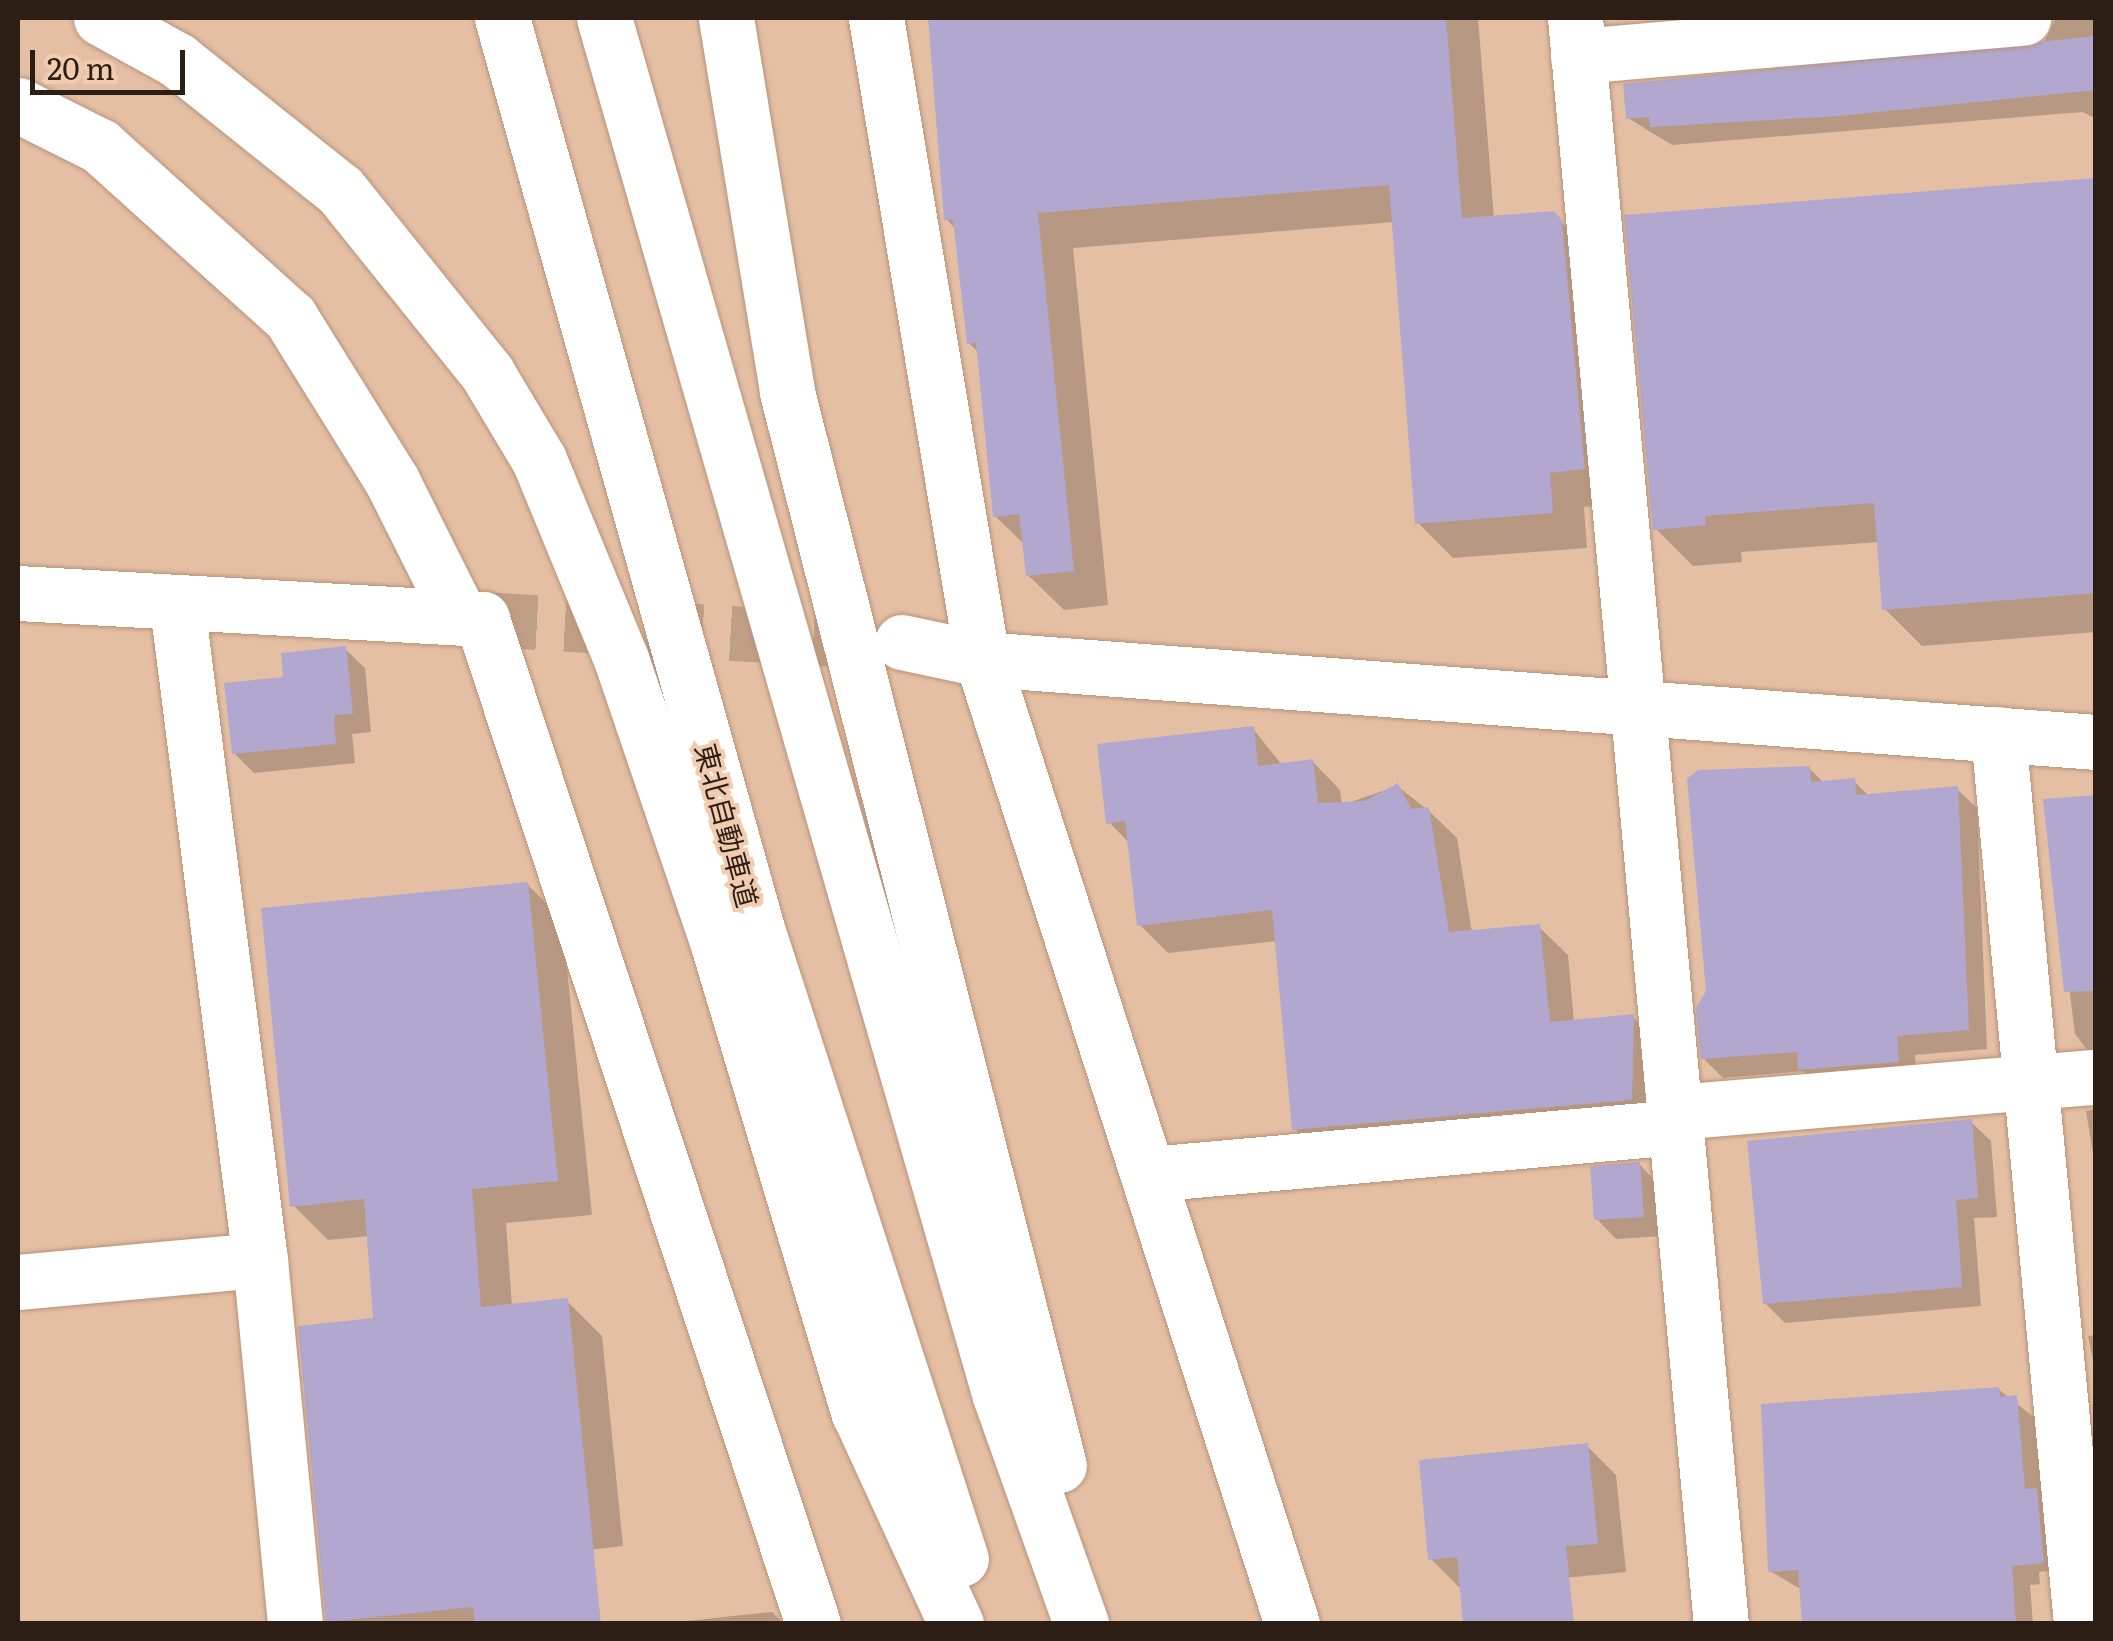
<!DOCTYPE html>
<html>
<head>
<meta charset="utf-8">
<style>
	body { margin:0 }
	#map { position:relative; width:2113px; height:1641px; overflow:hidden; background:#e5bfa4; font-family:Literata,"Noto Sans JP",serif }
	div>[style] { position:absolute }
	.shadow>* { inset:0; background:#0003 }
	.building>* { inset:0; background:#b2a8cf }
	.street-tunnel>* { height:55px; margin-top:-27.5px; transform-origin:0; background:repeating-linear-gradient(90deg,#c09f87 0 55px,transparent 0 83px) }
	.roads { filter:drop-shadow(0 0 2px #b69278) drop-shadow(0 0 2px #b69278) }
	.street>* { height:55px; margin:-27.5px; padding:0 27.5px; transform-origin:27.5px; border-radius:27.5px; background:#fff }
	.secondary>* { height:55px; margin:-27.5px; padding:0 27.5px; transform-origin:27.5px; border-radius:27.5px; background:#fff }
	.highway>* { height:55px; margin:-27.5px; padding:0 27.5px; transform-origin:27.5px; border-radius:27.5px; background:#fff }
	span { translate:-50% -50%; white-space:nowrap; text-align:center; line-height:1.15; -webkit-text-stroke:8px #f2ccb0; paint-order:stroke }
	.street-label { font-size:28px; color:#2c1e14 }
	.frame { position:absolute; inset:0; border:20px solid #2c1e14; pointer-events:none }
	.scale { position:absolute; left:30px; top:50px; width:155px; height:45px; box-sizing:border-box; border:5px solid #2c1e14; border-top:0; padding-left:12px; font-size:30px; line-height:35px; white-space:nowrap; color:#2c1e14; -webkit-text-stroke:8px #f2ccb0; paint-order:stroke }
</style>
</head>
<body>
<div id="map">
	<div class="shadow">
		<i style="clip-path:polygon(930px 18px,1478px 18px,1494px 218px,1553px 214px,1589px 250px,1619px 504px,1584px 507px,1587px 548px,1453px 558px,1418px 523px,1394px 222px,1073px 248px,1108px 605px,1064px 610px,1028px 575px,1025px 545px,995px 516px,980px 354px,969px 343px,956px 229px,946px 219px)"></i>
		<i style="clip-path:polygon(2056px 18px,2096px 18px,2096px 119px,2083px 112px,1672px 145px,1628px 118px,2043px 45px)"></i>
		<i style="clip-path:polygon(2096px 181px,2096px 632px,1922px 646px,1884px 608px,1879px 542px,1741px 552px,1742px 562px,1693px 566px,1655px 528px)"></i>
		<i style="clip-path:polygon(345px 649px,365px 668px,371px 732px,352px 734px,355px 763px,254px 773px,234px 753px,286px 679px)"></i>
		<i style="clip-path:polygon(1253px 729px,1282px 765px,1312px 761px,1340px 790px,1342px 805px,1397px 786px,1428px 810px,1457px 838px,1472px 933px,1539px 927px,1568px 955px,1574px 1022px,1633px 1017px,1662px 1045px,1659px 1127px,1323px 1157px,1295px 1129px,1277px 941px,1168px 953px,1140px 925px,1130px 844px,1109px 822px)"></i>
		<i style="clip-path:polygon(1809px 768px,1824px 783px,1854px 781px,1869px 796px,1957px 789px,1977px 808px,1987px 1049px,1915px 1055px,1917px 1081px,1820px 1089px,1803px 1071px,1723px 1078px,1703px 1058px)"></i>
		<i style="clip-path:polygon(2096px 797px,2096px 1061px,2075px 1034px,2046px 802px)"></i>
		<i style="clip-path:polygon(527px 884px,562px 919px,592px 1215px,506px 1223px,512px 1306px,567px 1301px,602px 1336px,623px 1546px,572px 1552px,575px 1624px,331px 1624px,300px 1328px,376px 1320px,369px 1236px,328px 1240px,293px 1205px)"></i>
		<i style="clip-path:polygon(2096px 1109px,2096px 1173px,2086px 1111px)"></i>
		<i style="clip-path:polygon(1971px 1122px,1991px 1141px,1997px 1217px,1974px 1218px,1981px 1306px,1785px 1323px,1765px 1303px)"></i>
		<i style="clip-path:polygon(1639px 1164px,1658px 1184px,1662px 1236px,1616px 1239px,1597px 1219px)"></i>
		<i style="clip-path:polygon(2096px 1335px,2096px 1375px,2088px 1336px)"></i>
		<i style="clip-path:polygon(1998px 1389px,2035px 1418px,2061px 1570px,2039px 1572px,2040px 1584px,2030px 1585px,2033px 1624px,1804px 1624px,1802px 1590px,1770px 1571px)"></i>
		<i style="clip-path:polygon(1587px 1446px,1616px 1475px,1626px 1572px,1460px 1588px,1431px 1559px)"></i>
		<i style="clip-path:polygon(772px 1612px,784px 1624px,658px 1624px)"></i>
	</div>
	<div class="building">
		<i style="clip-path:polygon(928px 18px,1446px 18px,1462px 218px,1554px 211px,1562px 220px,1585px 469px,1550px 473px,1553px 513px,1415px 524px,1389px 185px,1038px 213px,1074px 571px,1026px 576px,1019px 514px,993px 517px,976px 343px,967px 344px,953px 220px,944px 220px)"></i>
		<i style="clip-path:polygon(2096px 36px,2096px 90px,1840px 116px,1650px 127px,1649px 117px,1626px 119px,1623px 84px)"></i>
		<i style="clip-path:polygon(2096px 178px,2096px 593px,1882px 610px,1874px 503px,1705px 516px,1706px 525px,1653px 530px,1624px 215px)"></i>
		<i style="clip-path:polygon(346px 646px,353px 714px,334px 715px,336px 744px,232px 754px,224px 683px,283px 677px,281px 653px)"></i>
		<i style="clip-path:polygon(1254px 726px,1258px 766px,1313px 759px,1318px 803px,1365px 801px,1398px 783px,1411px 809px,1429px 807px,1449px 932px,1540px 924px,1550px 1022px,1634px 1014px,1632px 1100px,1292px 1130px,1272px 910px,1137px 926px,1125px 821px,1106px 824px,1097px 744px)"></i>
		<i style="clip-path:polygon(1810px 766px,1811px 782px,1855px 778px,1856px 795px,1958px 786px,1969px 1030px,1897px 1036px,1899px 1062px,1798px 1070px,1797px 1052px,1701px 1059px,1696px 1008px,1706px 991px,1687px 779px,1698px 770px)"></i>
		<i style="clip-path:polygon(2096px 795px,2096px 991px,2064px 992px,2043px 799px)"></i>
		<i style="clip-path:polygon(528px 882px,558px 1181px,472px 1189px,481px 1307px,568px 1298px,601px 1624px,475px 1624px,473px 1607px,326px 1622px,298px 1326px,373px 1318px,364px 1199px,290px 1207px,261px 908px)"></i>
		<i style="clip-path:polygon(1972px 1119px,1978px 1198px,1956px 1200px,1962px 1287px,1763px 1304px,1747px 1141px)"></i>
		<i style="clip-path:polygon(1640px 1162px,1644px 1217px,1594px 1220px,1590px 1166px)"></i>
		<i style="clip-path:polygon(1999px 1387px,2000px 1397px,2017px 1395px,2025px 1489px,2037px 1488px,2044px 1563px,2012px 1566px,2016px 1624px,1802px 1624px,1798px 1570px,1768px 1572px,1761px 1404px)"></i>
		<i style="clip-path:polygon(1588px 1443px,1598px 1544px,1566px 1546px,1574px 1624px,1463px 1624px,1457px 1557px,1428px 1560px,1419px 1460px)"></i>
	</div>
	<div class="street-tunnel">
		<i style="left:482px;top:619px;width:413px;rotate:3.2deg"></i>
	</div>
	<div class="roads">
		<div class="street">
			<i style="left:876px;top:18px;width:650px;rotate:80.61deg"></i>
			<i style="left:982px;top:659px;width:1014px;rotate:72.19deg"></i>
			<i style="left:1575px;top:18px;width:1613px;rotate:84.81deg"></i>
			<i style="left:1578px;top:56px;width:447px;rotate:-4.9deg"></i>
			<i style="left:18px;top:105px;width:92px;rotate:26.6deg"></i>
			<i style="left:100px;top:146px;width:256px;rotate:42deg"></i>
			<i style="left:290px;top:317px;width:193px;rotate:58.1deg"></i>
			<i style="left:392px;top:481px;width:152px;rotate:63.4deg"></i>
			<i style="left:18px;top:593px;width:465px;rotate:3.2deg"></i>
			<i style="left:482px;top:619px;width:1058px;rotate:71.77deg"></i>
			<i style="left:177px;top:605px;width:660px;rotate:82.78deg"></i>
			<i style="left:260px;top:1260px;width:366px;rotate:84.5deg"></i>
			<i style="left:902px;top:642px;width:82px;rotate:12deg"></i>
			<i style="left:1998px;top:734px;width:894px;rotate:84.67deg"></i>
			<i style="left:1675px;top:1112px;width:422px;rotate:-4.8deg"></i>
			<i style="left:1150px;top:1174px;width:529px;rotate:-5.1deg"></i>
			<i style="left:18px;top:1282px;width:243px;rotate:-5.2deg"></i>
		</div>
		<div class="secondary">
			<i style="left:982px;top:659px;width:1117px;rotate:4.26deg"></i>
		</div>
		<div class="highway">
			<i style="left:101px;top:18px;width:87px;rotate:28.9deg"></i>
			<i style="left:177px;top:60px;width:208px;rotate:38.6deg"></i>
			<i style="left:340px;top:190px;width:235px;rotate:51.2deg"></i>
			<i style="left:487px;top:373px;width:101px;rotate:59.1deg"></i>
			<i style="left:539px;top:460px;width:215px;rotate:67.6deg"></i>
			<i style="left:621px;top:659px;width:298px;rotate:71.2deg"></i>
			<i style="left:717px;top:941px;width:493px;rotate:73.3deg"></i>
			<i style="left:859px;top:1413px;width:232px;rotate:65.3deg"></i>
			<i style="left:502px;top:18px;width:946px;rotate:74.36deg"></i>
			<i style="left:757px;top:929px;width:662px;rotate:72.06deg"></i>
			<i style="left:604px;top:18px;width:1434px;rotate:73.97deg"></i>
			<i style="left:1000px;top:1396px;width:242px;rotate:70.4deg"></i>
			<i style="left:726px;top:18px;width:379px;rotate:80.7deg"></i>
			<i style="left:787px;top:392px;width:1107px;rotate:75.78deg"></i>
		</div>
	</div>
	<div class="street-label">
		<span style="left:728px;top:825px;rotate:75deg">東北自動車道</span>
	</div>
	<div class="frame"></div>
	<div class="scale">20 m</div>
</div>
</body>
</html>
